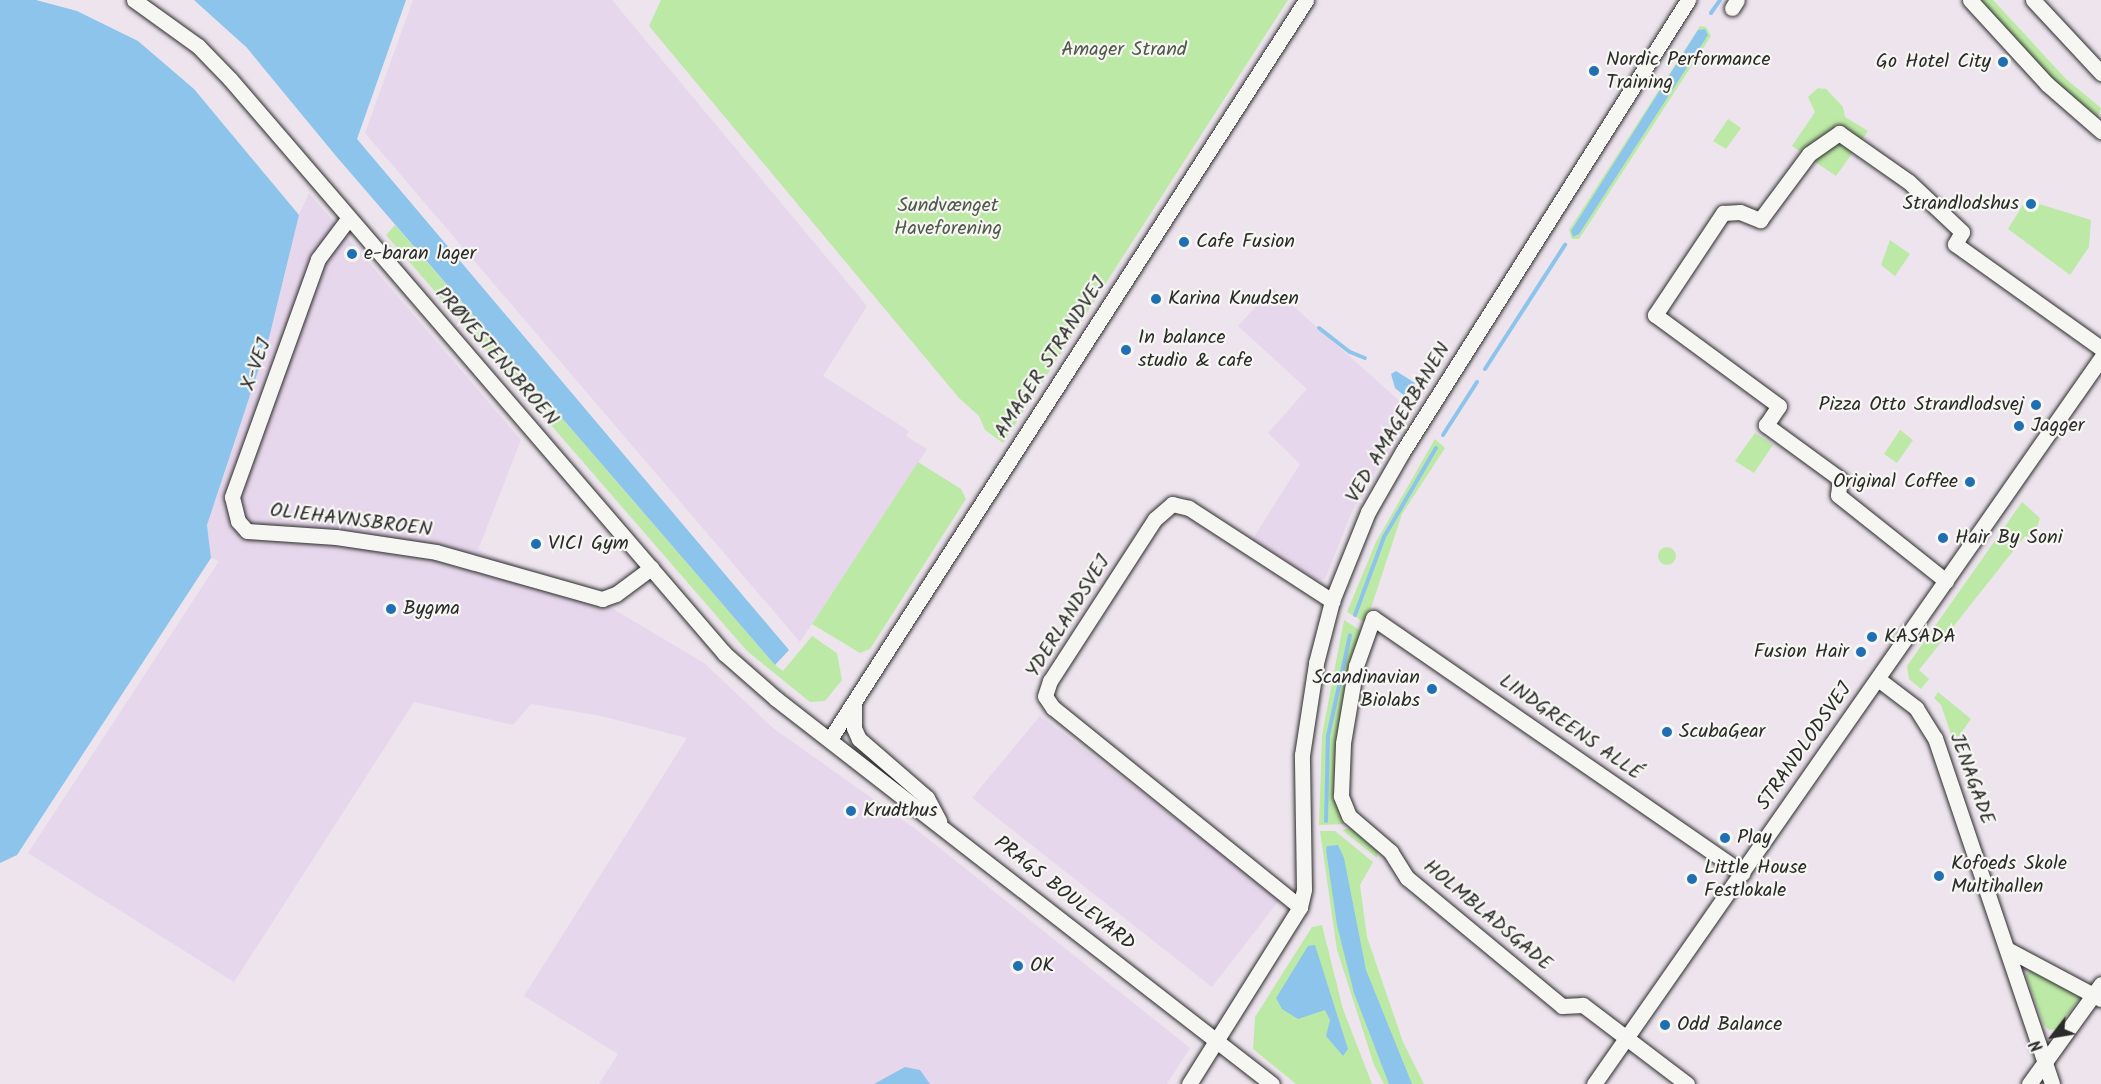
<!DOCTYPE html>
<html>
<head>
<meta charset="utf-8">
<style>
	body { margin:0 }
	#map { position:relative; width:2101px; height:1084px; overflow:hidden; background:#ede4ee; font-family:Kalam,sans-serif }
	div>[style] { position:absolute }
	.built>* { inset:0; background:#e7d7ec }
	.green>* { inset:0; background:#bde9a6 }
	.round { border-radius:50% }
	.water>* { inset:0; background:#8dc4ec }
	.pier>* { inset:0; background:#ede4ee }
	.stream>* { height:4px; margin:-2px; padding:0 2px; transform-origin:2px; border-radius:2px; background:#8dc4ec }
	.roads { filter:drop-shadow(0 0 2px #2b2b2b) drop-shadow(0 0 2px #2b2b2b) }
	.minor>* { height:15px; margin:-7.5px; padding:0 7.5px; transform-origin:7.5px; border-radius:7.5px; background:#f6f6f2 }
	.dots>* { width:16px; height:16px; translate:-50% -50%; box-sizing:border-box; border:3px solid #f6f6f2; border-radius:50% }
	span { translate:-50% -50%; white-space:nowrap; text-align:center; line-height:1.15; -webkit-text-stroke:4.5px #f6f6f2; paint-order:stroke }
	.park-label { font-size:20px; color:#505a4a }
	.poi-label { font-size:20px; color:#2b2b2b }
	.left { translate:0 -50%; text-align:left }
	.right { translate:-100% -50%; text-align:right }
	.street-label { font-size:20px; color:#2b2b2b }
	.north { position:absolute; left:2023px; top:1006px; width:60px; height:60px; -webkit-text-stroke:4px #f6f6f2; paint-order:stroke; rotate:239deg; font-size:16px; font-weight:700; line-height:24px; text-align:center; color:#2b2b2b }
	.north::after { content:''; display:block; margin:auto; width:21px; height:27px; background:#2b2b2b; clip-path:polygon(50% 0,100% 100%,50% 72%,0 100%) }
</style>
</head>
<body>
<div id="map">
	<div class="built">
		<i style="clip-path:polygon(413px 0,612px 0,867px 306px,823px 376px,909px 431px,906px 436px,927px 449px,800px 642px,365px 133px)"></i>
		<i style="clip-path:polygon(309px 193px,521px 440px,478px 550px,583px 591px,704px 663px,773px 728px,921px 833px,1190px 1048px,1167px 1084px,599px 1084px,618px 1054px,524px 996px,687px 738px,601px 716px,531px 704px,513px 725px,414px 702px,234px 982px,28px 853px,219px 561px,211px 558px,207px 525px,269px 338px,299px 215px)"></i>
		<i style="clip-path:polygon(1273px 288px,1412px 412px,1353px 509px,1325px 579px,1317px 580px,1252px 540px,1300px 464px,1268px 433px,1307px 389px,1238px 326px)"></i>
		<i style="clip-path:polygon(1040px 716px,1281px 898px,1212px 987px,972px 798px)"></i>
	</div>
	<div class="green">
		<i style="clip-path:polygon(661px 0,1288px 0,1003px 443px,985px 430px,979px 416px,959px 398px,649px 26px)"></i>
		<i style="clip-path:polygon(1978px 0,1993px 0,2066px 79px,2101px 108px,2097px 120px,2039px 71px)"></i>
		<i style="clip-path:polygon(1700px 26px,1706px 27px,1711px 36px,1579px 239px,1572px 239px,1569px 230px)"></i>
		<i style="clip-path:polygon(1818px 88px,1826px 89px,1843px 107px,1845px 117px,1868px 131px,1836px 176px,1792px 146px,1815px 112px,1808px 97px)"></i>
		<i style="clip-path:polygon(1728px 119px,1741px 128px,1726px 149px,1713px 141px)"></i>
		<i style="clip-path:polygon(2026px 200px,2091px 220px,2089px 247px,2070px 275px,2008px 229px)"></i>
		<i style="clip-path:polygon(395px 225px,775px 665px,783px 671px,812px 636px,837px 653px,842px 680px,825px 701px,810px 702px,747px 651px,386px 235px)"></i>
		<i style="clip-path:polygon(1890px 240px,1910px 254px,1895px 276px,1881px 265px)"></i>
		<i style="clip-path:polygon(1900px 430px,1913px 440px,1897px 463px,1884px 454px)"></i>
		<i style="clip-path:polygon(1755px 433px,1773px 445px,1754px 473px,1735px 461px)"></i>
		<i style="clip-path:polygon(1435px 439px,1445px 448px,1402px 514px,1366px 623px,1347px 612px,1376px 542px)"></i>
		<i style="clip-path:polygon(918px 462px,961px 489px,966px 499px,870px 649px,860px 653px,812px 624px)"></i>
		<i style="clip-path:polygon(2022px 502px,2040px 518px,2034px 538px,2025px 536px,1919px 670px,1929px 679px,1921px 689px,1909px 679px,1907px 666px)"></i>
		<i class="round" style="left:1658px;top:547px;width:18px;height:18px"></i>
		<i style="clip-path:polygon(1344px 620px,1363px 632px,1341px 716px,1333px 798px,1345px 824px,1319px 825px,1322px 735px)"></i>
		<i style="clip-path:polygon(1938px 692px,1971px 719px,1954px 743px,1941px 705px,1934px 698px)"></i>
		<i style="clip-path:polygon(1350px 828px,1378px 852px,1377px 858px,1342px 830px)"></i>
		<i style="clip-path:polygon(1320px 831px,1335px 831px,1373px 862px,1360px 885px,1367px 937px,1403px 1042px,1424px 1084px,1384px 1084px,1374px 1065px,1337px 950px)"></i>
		<i style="clip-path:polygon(1322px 925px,1343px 1009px,1372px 1084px,1296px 1084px,1253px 1049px,1255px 1017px,1312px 927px)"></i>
		<i style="clip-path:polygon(2030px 971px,2082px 995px,2057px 1029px,2049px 1030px,2044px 1025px,2026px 976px)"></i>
	</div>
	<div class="water">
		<i style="clip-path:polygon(0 0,36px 0,77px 11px,138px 41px,194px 89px,299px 215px,269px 338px,207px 525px,211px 558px,17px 855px,0 863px)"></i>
		<i style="clip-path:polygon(194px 0,406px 0,357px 139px,789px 650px,775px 665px,336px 156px,246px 47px)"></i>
		<i style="clip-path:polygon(1705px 29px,1708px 35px,1579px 234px,1573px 237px,1571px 231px,1698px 30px)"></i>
		<i style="clip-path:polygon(1396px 371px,1415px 383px,1414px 396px,1407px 398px,1395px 388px,1391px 374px)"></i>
		<i style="clip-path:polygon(1338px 845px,1344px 858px,1366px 970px,1412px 1084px,1389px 1084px,1354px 993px,1337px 925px,1326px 850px,1327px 846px)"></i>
		<i style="clip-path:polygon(1315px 945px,1348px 1049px,1343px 1056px,1326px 1036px,1330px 1020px,1325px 1010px,1298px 1019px,1282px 1009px,1276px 998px,1308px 946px)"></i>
		<i style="clip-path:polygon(905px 1067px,920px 1070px,930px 1084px,874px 1084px)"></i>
	</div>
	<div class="pier">
		<i style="clip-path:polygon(191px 0,246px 47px,393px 227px,244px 49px)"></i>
	</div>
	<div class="stream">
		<i style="left:1711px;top:13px;width:16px;rotate:-55deg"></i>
		<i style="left:1319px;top:328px;width:39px;rotate:38deg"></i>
		<i style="left:1350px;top:352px;width:16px;rotate:22deg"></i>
		<i style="left:1485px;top:369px;width:148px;rotate:-57.2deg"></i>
		<i style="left:1443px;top:435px;width:63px;rotate:-57.3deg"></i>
		<i style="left:1355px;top:615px;width:83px;rotate:-69.6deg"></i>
		<i style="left:1384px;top:537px;width:103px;rotate:-59.7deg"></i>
		<i style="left:1326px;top:821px;width:85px;rotate:-88.7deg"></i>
		<i style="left:1328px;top:736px;width:103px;rotate:-77.7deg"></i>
	</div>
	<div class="roads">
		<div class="minor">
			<i style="left:134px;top:0;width:79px;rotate:35.7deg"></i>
			<i style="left:198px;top:46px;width:46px;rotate:45.9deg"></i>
			<i style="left:230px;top:79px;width:759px;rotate:49.28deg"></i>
			<i style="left:725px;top:654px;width:67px;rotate:41.3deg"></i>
			<i style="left:775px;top:698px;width:629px;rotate:37.84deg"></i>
			<i style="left:1970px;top:0;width:114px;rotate:47.5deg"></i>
			<i style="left:2047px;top:84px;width:72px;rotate:41deg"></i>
			<i style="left:2033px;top:0;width:100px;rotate:47deg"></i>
			<i style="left:1732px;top:8px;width:9px;rotate:-58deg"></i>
			<i style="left:348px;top:219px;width:50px;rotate:126.9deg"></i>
			<i style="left:318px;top:259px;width:253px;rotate:109.9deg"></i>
			<i style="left:232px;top:497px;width:25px;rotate:76deg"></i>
			<i style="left:238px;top:521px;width:13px;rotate:48deg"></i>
			<i style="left:247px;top:531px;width:89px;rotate:3.9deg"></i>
			<i style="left:336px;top:537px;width:101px;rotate:8.5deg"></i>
			<i style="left:436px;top:552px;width:173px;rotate:15.8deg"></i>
			<i style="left:602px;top:599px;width:15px;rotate:-20deg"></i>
			<i style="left:616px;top:594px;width:44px;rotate:-36.6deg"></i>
			<i style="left:1946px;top:581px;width:138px;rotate:-141.5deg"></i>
			<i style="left:1838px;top:495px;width:16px;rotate:-83deg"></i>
			<i style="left:1840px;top:479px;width:92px;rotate:-143.9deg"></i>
			<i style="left:1766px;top:425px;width:23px;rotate:-56deg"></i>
			<i style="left:1779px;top:406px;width:154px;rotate:-143.7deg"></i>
			<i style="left:1655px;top:315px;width:123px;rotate:-56.3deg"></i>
			<i style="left:1723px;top:213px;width:17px;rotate:-3deg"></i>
			<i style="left:1740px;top:212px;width:22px;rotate:22deg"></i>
			<i style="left:1760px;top:220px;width:82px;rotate:-53.4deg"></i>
			<i style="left:1809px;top:154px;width:37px;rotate:-35deg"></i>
			<i style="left:1839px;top:133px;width:85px;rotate:35deg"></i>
			<i style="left:1909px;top:182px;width:73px;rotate:43.3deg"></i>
			<i style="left:1962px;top:232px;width:14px;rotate:120deg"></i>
			<i style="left:1955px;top:244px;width:179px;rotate:35.5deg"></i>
			<i style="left:1878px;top:679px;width:48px;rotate:37.3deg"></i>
			<i style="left:1916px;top:708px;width:36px;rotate:58deg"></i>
			<i style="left:1935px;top:738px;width:365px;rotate:71.3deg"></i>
			<i style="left:854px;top:703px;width:25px;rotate:90deg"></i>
			<i style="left:854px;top:728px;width:12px;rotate:66deg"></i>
			<i style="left:859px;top:739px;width:90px;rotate:40.9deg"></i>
			<i style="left:927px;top:798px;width:26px;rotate:62deg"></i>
			<i style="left:830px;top:739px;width:879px;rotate:-57.21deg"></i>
			<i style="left:1300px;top:907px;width:317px;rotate:-141.1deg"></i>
			<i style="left:1053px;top:708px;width:14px;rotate:-124deg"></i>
			<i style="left:1045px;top:696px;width:16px;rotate:-72deg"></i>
			<i style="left:1050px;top:681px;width:193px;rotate:-57.1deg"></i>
			<i style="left:1155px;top:519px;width:23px;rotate:-41deg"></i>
			<i style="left:1172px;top:504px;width:17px;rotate:13deg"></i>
			<i style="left:1189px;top:508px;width:171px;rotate:33deg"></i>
			<i style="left:2007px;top:949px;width:106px;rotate:28deg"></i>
			<i style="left:1189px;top:1084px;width:209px;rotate:-57.9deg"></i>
			<i style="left:1300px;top:907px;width:18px;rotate:-77deg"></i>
			<i style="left:1304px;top:889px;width:134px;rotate:-90.9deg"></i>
			<i style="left:1302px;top:755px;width:93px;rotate:-81.3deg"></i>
			<i style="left:1316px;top:663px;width:64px;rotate:-75.5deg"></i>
			<i style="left:1332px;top:601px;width:96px;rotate:-68deg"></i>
			<i style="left:1368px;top:512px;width:70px;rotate:-60.2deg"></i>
			<i style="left:1403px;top:451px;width:534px;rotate:-57.71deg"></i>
			<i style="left:1594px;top:1084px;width:886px;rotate:-55.07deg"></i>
			<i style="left:1687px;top:1084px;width:131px;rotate:-142.8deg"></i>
			<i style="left:1583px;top:1005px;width:21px;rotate:177deg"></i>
			<i style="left:1562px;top:1006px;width:201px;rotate:-140.4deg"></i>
			<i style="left:1407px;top:878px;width:31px;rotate:-122deg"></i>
			<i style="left:1391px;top:852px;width:55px;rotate:-139.4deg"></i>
			<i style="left:1349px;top:816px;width:22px;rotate:-112deg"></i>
			<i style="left:1341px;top:796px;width:53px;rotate:-87.8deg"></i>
			<i style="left:1343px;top:743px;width:78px;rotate:-80.4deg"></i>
			<i style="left:1356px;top:666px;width:51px;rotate:-70.5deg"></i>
			<i style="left:1373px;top:618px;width:449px;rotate:34.6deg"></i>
			<i style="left:2029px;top:1084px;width:123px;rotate:-54.2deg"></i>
		</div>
	</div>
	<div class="dots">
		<i style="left:2003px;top:62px;background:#1f6fb2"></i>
		<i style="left:1594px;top:71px;background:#1f6fb2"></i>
		<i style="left:2031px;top:204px;background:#1f6fb2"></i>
		<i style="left:1184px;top:242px;background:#1f6fb2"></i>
		<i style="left:352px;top:254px;background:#1f6fb2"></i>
		<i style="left:1156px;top:299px;background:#1f6fb2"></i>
		<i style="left:1126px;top:350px;background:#1f6fb2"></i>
		<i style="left:2036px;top:405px;background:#1f6fb2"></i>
		<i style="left:2019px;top:426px;background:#1f6fb2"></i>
		<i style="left:1970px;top:482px;background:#1f6fb2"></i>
		<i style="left:1943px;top:538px;background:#1f6fb2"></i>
		<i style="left:536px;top:544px;background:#1f6fb2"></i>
		<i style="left:391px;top:609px;background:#1f6fb2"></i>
		<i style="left:1872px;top:637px;background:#1f6fb2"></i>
		<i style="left:1861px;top:652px;background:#1f6fb2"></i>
		<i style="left:1432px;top:689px;background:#1f6fb2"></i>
		<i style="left:1667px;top:732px;background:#1f6fb2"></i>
		<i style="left:851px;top:811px;background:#1f6fb2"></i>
		<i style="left:1725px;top:838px;background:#1f6fb2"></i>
		<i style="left:1939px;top:876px;background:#1f6fb2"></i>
		<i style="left:1692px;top:879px;background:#1f6fb2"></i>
		<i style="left:1018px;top:966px;background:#1f6fb2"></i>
		<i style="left:1665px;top:1025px;background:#1f6fb2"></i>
	</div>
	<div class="park-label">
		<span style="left:1124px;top:50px">Amager Strand</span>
		<span style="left:948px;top:218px">Sundvænget<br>Haveforening</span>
	</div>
	<div class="poi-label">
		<span class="left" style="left:1606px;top:72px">Nordic Performance<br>Training</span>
		<span class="right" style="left:1991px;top:62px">Go Hotel City</span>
		<span class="right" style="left:2019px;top:204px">Strandlodshus</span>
		<span class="left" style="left:1196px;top:242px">Cafe Fusion</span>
		<span class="left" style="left:364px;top:254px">e-baran lager</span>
		<span class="left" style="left:1168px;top:299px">Karina Knudsen</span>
		<span class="left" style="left:1138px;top:350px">In balance<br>studio &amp; cafe</span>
		<span class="right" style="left:2024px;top:405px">Pizza Otto Strandlodsvej</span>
		<span class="left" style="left:2031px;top:426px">Jagger</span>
		<span class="right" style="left:1958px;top:482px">Original Coffee</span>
		<span class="left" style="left:1955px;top:538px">Hair By Soni</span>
		<span class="left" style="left:548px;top:544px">VICI Gym</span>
		<span class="left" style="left:403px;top:609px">Bygma</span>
		<span class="left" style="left:1884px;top:637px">KASADA</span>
		<span class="right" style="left:1849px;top:652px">Fusion Hair</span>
		<span class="right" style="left:1420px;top:690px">Scandinavian<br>Biolabs</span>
		<span class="left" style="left:1679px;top:732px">ScubaGear</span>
		<span class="left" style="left:863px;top:811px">Krudthus</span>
		<span class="left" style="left:1737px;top:838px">Play</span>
		<span class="left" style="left:1951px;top:876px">Kofoeds Skole<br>Multihallen</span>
		<span class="left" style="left:1704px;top:880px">Little House<br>Festlokale</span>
		<span class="left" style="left:1030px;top:966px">OK</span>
		<span class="left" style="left:1677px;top:1025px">Odd Balance</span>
	</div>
	<div class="street-label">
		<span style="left:496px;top:357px;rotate:49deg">PRØVESTENSBROEN</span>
		<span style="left:1051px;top:358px;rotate:-57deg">AMAGER STRANDVEJ</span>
		<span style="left:257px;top:365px;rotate:-70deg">X-VEJ</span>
		<span style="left:1399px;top:423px;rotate:-59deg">VED AMAGERBANEN</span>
		<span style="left:351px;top:521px;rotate:7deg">OLIEHAVNSBROEN</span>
		<span style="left:1069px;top:617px;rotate:-58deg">YDERLANDSVEJ</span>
		<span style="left:1570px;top:728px;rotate:35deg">LINDGREENS ALLÉ</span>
		<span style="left:1805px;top:747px;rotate:-55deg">STRANDLODSVEJ</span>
		<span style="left:1971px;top:779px;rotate:70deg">JENAGADE</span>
		<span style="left:1064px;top:894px;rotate:38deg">PRAGS BOULEVARD</span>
		<span style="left:1487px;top:916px;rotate:40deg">HOLMBLADSGADE</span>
	</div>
	<div class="north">N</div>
</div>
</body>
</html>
